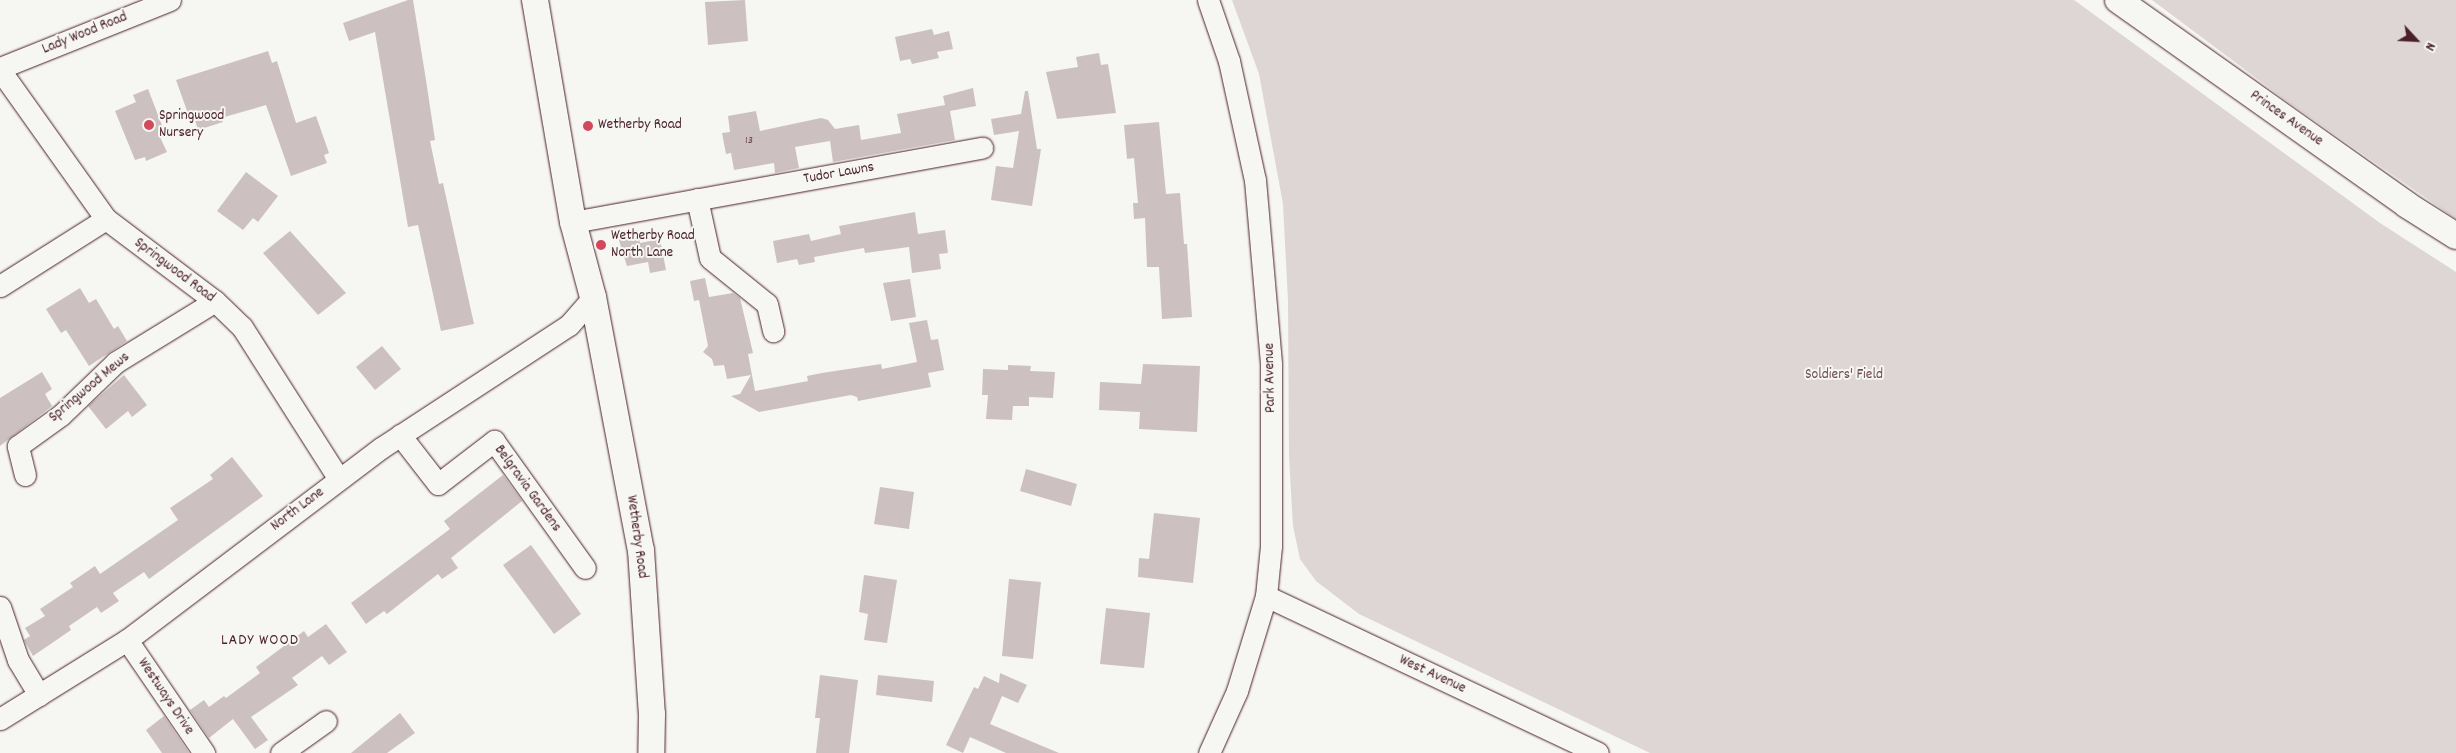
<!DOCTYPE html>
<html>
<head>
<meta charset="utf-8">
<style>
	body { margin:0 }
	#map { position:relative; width:2456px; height:753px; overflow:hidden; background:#f6f6f2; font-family:Dekko,sans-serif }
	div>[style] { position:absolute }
	.green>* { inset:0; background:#ddd6d5 }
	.building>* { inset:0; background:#ccc1c0 }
	.roads { filter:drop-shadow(0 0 1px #4a1f2b) drop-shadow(0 0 1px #4a1f2b) }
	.minor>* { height:21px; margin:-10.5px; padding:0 10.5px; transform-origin:10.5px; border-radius:10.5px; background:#f6f6f2 }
	.tertiary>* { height:26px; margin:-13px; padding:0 13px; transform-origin:13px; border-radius:13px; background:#f6f6f2 }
	.dots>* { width:14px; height:14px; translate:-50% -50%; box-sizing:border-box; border:2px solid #f6f6f2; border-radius:50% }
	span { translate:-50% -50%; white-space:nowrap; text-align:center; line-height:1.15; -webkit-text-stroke:4px #f6f6f2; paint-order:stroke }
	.number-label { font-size:12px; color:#6a4850 }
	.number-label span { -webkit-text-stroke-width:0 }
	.street-label { font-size:15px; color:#4a1f2b }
	.poi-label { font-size:15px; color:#4a1f2b }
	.left { translate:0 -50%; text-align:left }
	.park-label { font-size:15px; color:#6f4d56 }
	.neighbourhood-label { font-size:16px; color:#4a1f2b; letter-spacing:1px }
	.north { position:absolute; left:2391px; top:15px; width:50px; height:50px; -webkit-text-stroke:4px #f6f6f2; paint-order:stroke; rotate:115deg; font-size:14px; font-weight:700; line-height:20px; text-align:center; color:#4a1f2b }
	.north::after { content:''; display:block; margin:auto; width:18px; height:22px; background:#4a1f2b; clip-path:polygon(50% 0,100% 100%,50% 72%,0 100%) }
</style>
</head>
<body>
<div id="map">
	<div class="green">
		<i style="clip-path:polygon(1232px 0,2074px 0,2380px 223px,2456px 272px,2456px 753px,1650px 753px,1359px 614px,1316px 581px,1300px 559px,1293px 526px,1289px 457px,1288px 301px,1283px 204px,1259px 74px)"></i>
		<i style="clip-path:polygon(2152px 0,2456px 0,2456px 219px,2284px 99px)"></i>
	</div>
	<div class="building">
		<i style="clip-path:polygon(408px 0,413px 0,426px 80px,435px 140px,430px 141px,439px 184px,443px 183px,474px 324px,441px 331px,418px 225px,408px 227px,375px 32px,349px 41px,343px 23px)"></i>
		<i style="clip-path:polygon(745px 0,748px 41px,708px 45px,705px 2px)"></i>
		<i style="clip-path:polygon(932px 29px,934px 35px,949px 31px,953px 49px,937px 52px,939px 58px,912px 64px,910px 59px,900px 61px,895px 37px)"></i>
		<i style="clip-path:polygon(268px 51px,272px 63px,277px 61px,296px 123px,316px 116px,329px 153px,324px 155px,327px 163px,291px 176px,266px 105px,221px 118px,223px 122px,198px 130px,195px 120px,191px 122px,176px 80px)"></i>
		<i style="clip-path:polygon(1099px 53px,1101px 65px,1108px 64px,1116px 113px,1057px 119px,1046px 72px,1078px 67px,1076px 57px)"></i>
		<i style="clip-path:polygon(973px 88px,976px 106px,950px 111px,955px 140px,833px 162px,830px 141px,795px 147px,799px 168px,775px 173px,774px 163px,734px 170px,731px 153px,726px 154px,722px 133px,730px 132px,728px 116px,756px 111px,760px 131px,821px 118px,828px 120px,835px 129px,859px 125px,861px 140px,901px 133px,897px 114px,945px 105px,943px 96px)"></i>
		<i style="clip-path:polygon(148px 89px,165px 133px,159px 135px,167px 152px,146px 161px,145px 157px,135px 160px,115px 111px,136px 102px,133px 95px)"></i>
		<i style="clip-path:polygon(1025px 91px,1028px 91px,1037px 149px,1041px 149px,1032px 206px,991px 200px,996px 166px,1013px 168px,1019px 131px,994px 135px,991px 119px,1021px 114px)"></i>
		<i style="clip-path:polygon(1159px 122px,1166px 194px,1180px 193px,1184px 244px,1187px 244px,1192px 317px,1162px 319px,1159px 267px,1147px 267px,1145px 218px,1134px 219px,1133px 203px,1138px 203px,1134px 158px,1127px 159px,1124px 125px)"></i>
		<i style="clip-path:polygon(246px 172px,278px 196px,258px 222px,253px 218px,243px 230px,217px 211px)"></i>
		<i style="clip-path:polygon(915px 212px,918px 234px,945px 230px,948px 253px,939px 254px,941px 269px,912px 273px,909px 247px,865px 253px,864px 248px,814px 257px,815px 262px,799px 265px,797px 259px,777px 263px,773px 241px,809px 234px,811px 241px,841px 234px,839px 226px)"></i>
		<i style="clip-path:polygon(638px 230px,640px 243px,660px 239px,666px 270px,650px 273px,648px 262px,627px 266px,617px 234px)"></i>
		<i style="clip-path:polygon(290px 231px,346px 293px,318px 315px,263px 253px)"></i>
		<i style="clip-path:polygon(705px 278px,709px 297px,733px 293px,740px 298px,753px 353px,748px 354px,755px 391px,808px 381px,807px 376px,822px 373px,881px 364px,882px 369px,917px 362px,909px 323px,927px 320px,931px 340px,938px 339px,944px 370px,928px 373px,931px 387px,858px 401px,857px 397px,851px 395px,759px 412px,731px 396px,740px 394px,751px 375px,727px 379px,724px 365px,714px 366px,712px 359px,703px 352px,708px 346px,699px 300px,694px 301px,690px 281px)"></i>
		<i style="clip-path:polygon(910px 279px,916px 317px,891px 321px,883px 283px)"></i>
		<i style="clip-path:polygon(80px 288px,89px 303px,96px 299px,114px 329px,118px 326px,127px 341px,89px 366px,66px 330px,61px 333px,46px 309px)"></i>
		<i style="clip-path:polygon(382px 346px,401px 369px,375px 390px,356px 367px)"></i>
		<i style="clip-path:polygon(1143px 364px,1200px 366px,1197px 432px,1139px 429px,1140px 412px,1099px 410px,1100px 382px,1141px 384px)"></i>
		<i style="clip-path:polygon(1008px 365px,1031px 366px,1030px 371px,1055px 372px,1053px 398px,1029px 397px,1029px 406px,1013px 406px,1012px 420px,986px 419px,988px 395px,982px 395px,983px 369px,1008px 370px)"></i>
		<i style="clip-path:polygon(42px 372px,52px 389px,45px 394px,52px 406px,0 446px,0 398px)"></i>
		<i style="clip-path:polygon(124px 375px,147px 405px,132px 417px,128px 411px,106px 429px,88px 406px)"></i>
		<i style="clip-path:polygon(232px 457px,263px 496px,149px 579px,144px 572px,113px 593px,119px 601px,101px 613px,97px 607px,69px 626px,71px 630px,33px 656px,24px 640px,30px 636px,25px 628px,45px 616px,40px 609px,73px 587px,70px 583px,95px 566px,100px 574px,178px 520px,170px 508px,213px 479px,210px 475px)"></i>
		<i style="clip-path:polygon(1026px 469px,1077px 484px,1071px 506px,1020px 491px)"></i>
		<i style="clip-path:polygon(503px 475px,522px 501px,451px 558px,458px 568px,442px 579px,438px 574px,387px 614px,384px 611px,366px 624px,351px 603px,450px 529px,444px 521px)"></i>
		<i style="clip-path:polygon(880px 487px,914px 492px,909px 529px,874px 524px)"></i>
		<i style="clip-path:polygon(1154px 513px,1200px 518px,1193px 583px,1138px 577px,1139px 558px,1149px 559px)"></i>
		<i style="clip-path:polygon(531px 545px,581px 614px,554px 634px,503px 565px)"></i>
		<i style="clip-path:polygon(864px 575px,897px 580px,887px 643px,864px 640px,868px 614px,859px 612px)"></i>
		<i style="clip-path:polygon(1009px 579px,1041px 582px,1033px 659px,1002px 656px)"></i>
		<i style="clip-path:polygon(1106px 608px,1150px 613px,1144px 668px,1100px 664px)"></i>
		<i style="clip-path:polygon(326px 624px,347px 652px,329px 665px,322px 656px,292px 678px,298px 685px,251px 717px,268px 740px,255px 749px,233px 719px,209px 738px,190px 710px,204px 700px,209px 707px,224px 696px,226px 698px,260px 673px,256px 667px,304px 631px,308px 637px)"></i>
		<i style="clip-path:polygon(1000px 673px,1027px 685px,1018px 703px,1002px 696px,990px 724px,1059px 753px,1006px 753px,970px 737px,963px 753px,946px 745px,974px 687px,978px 689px,984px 676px,999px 683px)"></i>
		<i style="clip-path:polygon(820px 675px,858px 680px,849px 753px,816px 753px,820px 718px,815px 718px)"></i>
		<i style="clip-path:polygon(878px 675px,934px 681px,932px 702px,876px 695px)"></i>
		<i style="clip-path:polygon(400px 713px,415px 733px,387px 753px,351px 753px)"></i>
		<i style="clip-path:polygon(164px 716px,189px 753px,162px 753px,146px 730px)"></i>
	</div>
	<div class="roads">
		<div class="minor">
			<i style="left:1208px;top:0;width:65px;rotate:71deg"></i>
			<i style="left:1229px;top:61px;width:122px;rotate:77.7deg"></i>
			<i style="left:1255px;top:180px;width:185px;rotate:85deg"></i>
			<i style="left:1271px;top:364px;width:182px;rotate:90deg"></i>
			<i style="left:1271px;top:546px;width:50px;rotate:95.7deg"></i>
			<i style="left:1266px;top:596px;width:99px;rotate:107deg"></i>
			<i style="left:1237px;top:691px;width:68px;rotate:114.3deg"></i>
			<i style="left:0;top:68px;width:183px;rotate:-21.8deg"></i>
			<i style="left:0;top:70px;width:183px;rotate:54.6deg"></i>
			<i style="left:106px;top:219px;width:136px;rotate:37deg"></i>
			<i style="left:215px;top:301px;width:37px;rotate:44deg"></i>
			<i style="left:242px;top:327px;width:180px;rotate:57.5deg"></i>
			<i style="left:697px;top:199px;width:60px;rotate:77.6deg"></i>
			<i style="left:710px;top:258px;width:73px;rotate:38.9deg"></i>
			<i style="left:767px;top:304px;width:28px;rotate:77deg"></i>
			<i style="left:573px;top:222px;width:416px;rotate:-10.3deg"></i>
			<i style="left:0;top:286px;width:125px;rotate:-32.3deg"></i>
			<i style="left:400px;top:435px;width:62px;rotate:52.2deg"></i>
			<i style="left:438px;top:484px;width:71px;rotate:-37.5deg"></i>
			<i style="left:494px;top:441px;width:156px;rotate:54.4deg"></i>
			<i style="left:25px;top:475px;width:30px;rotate:-104deg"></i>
			<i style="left:18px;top:446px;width:53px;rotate:-35.8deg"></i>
			<i style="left:61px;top:415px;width:76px;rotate:-43.9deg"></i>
			<i style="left:116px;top:362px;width:116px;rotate:-31.6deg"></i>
			<i style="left:1266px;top:596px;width:367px;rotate:25.3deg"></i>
			<i style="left:0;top:607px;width:56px;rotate:71.2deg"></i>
			<i style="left:18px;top:660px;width:41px;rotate:59deg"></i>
			<i style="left:127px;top:640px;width:137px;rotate:55.7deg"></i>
			<i style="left:0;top:719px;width:150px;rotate:-31.9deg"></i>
			<i style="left:127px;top:640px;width:318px;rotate:-37.1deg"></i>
			<i style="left:381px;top:448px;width:225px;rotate:-33.2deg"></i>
			<i style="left:569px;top:325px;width:37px;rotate:-49deg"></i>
			<i style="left:281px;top:753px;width:55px;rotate:-35.4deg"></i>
		</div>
		<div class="tertiary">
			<i style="left:535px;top:0;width:225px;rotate:80.3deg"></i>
			<i style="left:573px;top:222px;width:78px;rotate:75.1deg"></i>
			<i style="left:593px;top:297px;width:258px;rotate:79.3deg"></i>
			<i style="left:641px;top:550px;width:164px;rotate:86.2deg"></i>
			<i style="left:652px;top:714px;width:39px;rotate:91deg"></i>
			<i style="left:2118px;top:0;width:354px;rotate:35.3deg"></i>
			<i style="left:2407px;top:205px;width:58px;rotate:32.3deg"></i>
		</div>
	</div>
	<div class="dots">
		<i style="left:149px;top:125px;background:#d1495b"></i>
		<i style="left:588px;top:126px;background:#d1495b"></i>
		<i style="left:601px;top:245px;background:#d1495b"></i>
	</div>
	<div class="number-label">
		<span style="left:749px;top:141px">13</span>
	</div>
	<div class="street-label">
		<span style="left:85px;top:34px;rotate:-22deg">Lady Wood Road</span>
		<span style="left:2286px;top:119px;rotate:35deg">Princes Avenue</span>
		<span style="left:839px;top:174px;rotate:-10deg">Tudor Lawns</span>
		<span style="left:174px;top:271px;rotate:37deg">Springwood Road</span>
		<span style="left:1271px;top:378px;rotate:-91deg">Park Avenue</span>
		<span style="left:90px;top:388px;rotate:-40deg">Springwood Mews</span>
		<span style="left:527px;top:489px;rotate:54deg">Belgravia Gardens</span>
		<span style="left:298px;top:510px;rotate:-37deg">North Lane</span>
		<span style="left:636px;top:537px;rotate:82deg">Wetherby Road</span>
		<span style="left:1432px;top:675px;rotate:25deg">West Avenue</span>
		<span style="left:165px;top:697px;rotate:56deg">Westways Drive</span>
	</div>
	<div class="poi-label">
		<span class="left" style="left:159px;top:125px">Springwood<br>Nursery</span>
		<span class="left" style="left:598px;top:126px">Wetherby Road</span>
		<span class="left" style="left:611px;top:245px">Wetherby Road<br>North Lane</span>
	</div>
	<div class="park-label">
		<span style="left:1844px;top:376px">Soldiers' Field</span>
	</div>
	<div class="neighbourhood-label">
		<span style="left:260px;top:641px">LADY WOOD</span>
	</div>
	<div class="north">N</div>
</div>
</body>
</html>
